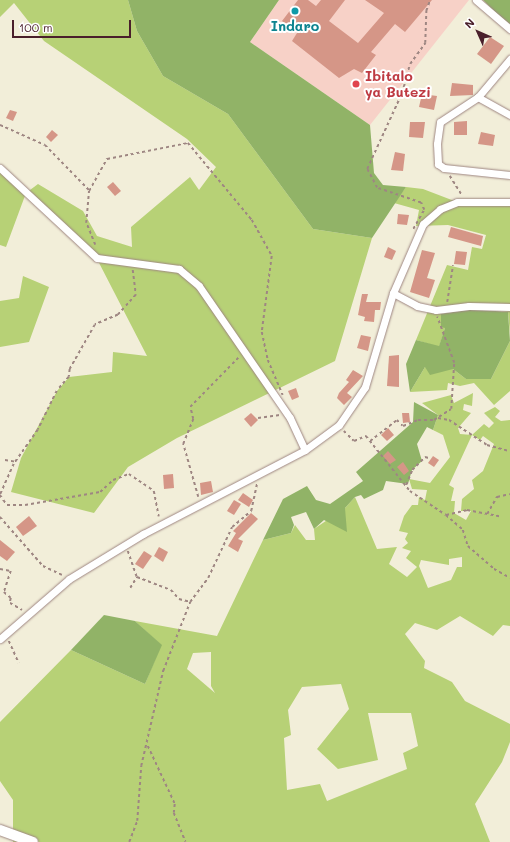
<!DOCTYPE html>
<html>
<head>
<meta charset="utf-8">
<style>
	body { margin:0 }
	#map { position:relative; width:510px; height:842px; overflow:hidden; background:#f2eed9; font-family:Mali,sans-serif }
	div>[style] { position:absolute }
	.built>* { inset:0; background:#f7d1c7 }
	.green>* { inset:0; background:#b7d176 }
	.forest>* { inset:0; background:#91b367 }
	.building>* { inset:0; background:#d59687 }
	.path>* { height:1.5px; margin-top:-0.75px; transform-origin:0; background:repeating-linear-gradient(90deg,#9e8682 0 3px,transparent 0 6px) }
	.roads { filter:drop-shadow(0 0 1px #9e8682) drop-shadow(0 0 1px #9e8682) }
	.street>* { height:7px; margin:-3.5px; padding:0 3.5px; transform-origin:3.5px; border-radius:3.5px; background:#fff }
	.secondary>* { height:10px; margin:-5px; padding:0 5px; transform-origin:5px; border-radius:5px; background:#fff }
	.dots>* { width:11px; height:11px; translate:-50% -50%; box-sizing:border-box; border:2px solid #fff; border-radius:50% }
	span { translate:-50% -50%; white-space:nowrap; text-align:center; line-height:1.15; -webkit-text-stroke:4px #fff; paint-order:stroke }
	.culture-label { font-size:14px; color:#0d838f; font-weight:700 }
	.health-label { font-size:14px; color:#be3a42; font-weight:700 }
	.left { translate:0 -50%; text-align:left }
	.north { position:absolute; left:458px; top:12px; width:40px; height:40px; -webkit-text-stroke:3px #fff; paint-order:stroke; rotate:315deg; font-size:11px; font-weight:700; line-height:16px; text-align:center; color:#4a1f2b }
	.north::after { content:''; display:block; margin:auto; width:14px; height:18px; background:#4a1f2b; clip-path:polygon(50% 0,100% 100%,50% 72%,0 100%) }
	.scale { position:absolute; left:12px; top:20px; width:119px; height:18px; box-sizing:border-box; border:2px solid #4a1f2b; border-top:0; padding-left:5px; font-size:12px; line-height:14px; white-space:nowrap; color:#4a1f2b; -webkit-text-stroke:3px #fff; paint-order:stroke }
</style>
</head>
<body>
<div id="map">
	<div class="built">
		<i style="clip-path:polygon(279px 0,469px 0,370px 125px,250px 42px)"></i>
	</div>
	<div class="green">
		<i style="clip-path:polygon(0 0,128px 0,137px 31px,163px 76px,228px 114px,313px 229px,372px 238px,335px 361px,177px 438px,128px 467px,94px 513px,11px 492px,21px 458px,57px 391px,69px 377px,112px 372px,113px 352px,147px 356px,96px 257px,26px 193px,6px 247px,0 245px,0 168px,26px 193px,38px 184px,83px 211px,97px 236px,132px 247px,131px 227px,190px 177px,199px 190px,216px 167px,187px 139px,44px 41px,14px 3px,0 17px)"></i>
		<i style="clip-path:polygon(406px 187px,423px 189px,457px 202px,510px 202px,510px 334px,508px 312px,469px 306px,441px 314px,445px 328px,439px 347px,416px 340px,447px 265px,468px 270px,472px 247px,482px 249px,486px 235px,448px 225px,416px 226px,419px 210px,394px 203px)"></i>
		<i style="clip-path:polygon(23px 276px,49px 287px,29px 342px,0 347px,0 301px,19px 298px)"></i>
		<i style="clip-path:polygon(510px 341px,510px 391px,494px 405px,474px 383px,460px 386px,448px 383px,447px 390px,410px 392px,425px 367px,453px 369px,466px 379px,491px 379px)"></i>
		<i style="clip-path:polygon(evenodd,473px 393px,472px 406px,464px 404px,463px 410px,471px 413px,458px 428px,460px 434px,472px 435px,484px 424px,489px 428px,494px 423px,484px 413px,495px 407px,500px 411px,495px 417px,501px 421px,510px 420px,510px 626px,503px 625px,493px 636px,460px 616px,437px 630px,415px 623px,405px 634px,425px 661px,424px 668px,452px 682px,465px 701px,510px 724px,510px 742px,502px 762px,475px 804px,490px 842px,13px 842px,13px 800px,0 781px,0 722px,71px 650px,145px 684px,161px 645px,135px 621px,217px 636px,263px 540px,291px 533px,295px 525px,306px 540px,315px 540px,314px 529px,345px 508px,355px 497px,377px 549px,397px 547px,389px 564px,407px 577px,417px 567px,406px 558px,411px 551px,402px 548px,408px 543px,405px 539px,408px 533px,399px 531px,404px 516px,412px 505px,418px 505px,419px 497px,425px 500px,427px 490px,412px 489px,409px 479px,430px 483px,450px 457px,443px 435px,433px 430px,438px 415px,422px 403px,451px 395px,454px 403px,473px 393px,472px 435px,480px 440px,483px 436px,494px 444px,483px 471px,472px 480px,474px 489px,462px 499px,461px 511px,471px 511px,466px 520px,454px 513px,455px 501px,451px 501px,454px 488px,449px 485px,472px 435px,473px 393px,462px 557px,462px 567px,457px 567px,451px 580px,428px 588px,419px 566px,421px 560px,449px 565px,449px 559px,462px 557px,473px 393px,211px 652px,211px 686px,215px 693px,187px 669px,193px 653px,211px 652px,473px 393px,341px 684px,349px 709px,317px 749px,338px 769px,378px 760px,368px 713px,411px 713px,418px 746px,403px 753px,407px 769px,327px 801px,320px 784px,287px 790px,284px 738px,291px 735px,288px 710px,302px 687px,341px 684px)"></i>
	</div>
	<div class="forest">
		<i style="clip-path:polygon(128px 0,279px 0,250px 42px,370px 125px,374px 173px,383px 185px,406px 187px,372px 238px,313px 229px,228px 114px,163px 76px,137px 31px)"></i>
		<i style="clip-path:polygon(483px 0,510px 0,510px 24px,502px 19px)"></i>
		<i style="clip-path:polygon(470px 309px,508px 312px,510px 341px,491px 379px,466px 379px,453px 369px,430px 375px,425px 367px,410px 392px,406px 364px,416px 340px,439px 346px,445px 328px,441px 327px,441px 314px)"></i>
		<i style="clip-path:polygon(414px 402px,438px 415px,433px 430px,427px 427px,417px 444px,422px 461px,412px 470px,408px 484px,386px 481px,383px 490px,364px 499px,361px 495px,355px 497px,345px 508px,347px 532px,324px 520px,314px 529px,306px 512px,291px 517px,294px 525px,291px 533px,263px 540px,283px 499px,307px 486px,316px 500px,330px 504px,363px 481px,356px 472px,413px 422px)"></i>
		<i style="clip-path:polygon(104px 615px,135px 621px,162px 645px,145px 684px,71px 650px)"></i>
	</div>
	<div class="building">
		<i style="clip-path:polygon(298px 0,308px 0,316px 6px,321px 0,345px 0,329px 21px,358px 43px,384px 13px,365px 0,432px 0,405px 32px,395px 24px,371px 52px,376px 55px,362px 73px,354px 69px,339px 78px,292px 41px,297px 33px,282px 21px)"></i>
		<i style="clip-path:polygon(490px 37px,504px 46px,491px 64px,477px 54px)"></i>
		<i style="clip-path:polygon(452px 83px,473px 85px,473px 95px,450px 96px)"></i>
		<i style="clip-path:polygon(422px 94px,437px 96px,434px 110px,419px 107px)"></i>
		<i style="clip-path:polygon(10px 110px,17px 112px,13px 121px,6px 118px)"></i>
		<i style="clip-path:polygon(467px 121px,467px 135px,454px 135px,454px 122px)"></i>
		<i style="clip-path:polygon(410px 122px,425px 122px,423px 138px,409px 137px)"></i>
		<i style="clip-path:polygon(52px 130px,58px 135px,51px 142px,46px 137px)"></i>
		<i style="clip-path:polygon(481px 132px,495px 135px,493px 146px,478px 144px)"></i>
		<i style="clip-path:polygon(395px 152px,405px 154px,403px 171px,391px 170px)"></i>
		<i style="clip-path:polygon(113px 182px,121px 191px,115px 196px,107px 187px)"></i>
		<i style="clip-path:polygon(398px 214px,409px 215px,407px 225px,397px 224px)"></i>
		<i style="clip-path:polygon(451px 227px,483px 236px,481px 246px,448px 237px)"></i>
		<i style="clip-path:polygon(388px 247px,396px 251px,392px 260px,384px 257px)"></i>
		<i style="clip-path:polygon(422px 250px,435px 253px,427px 278px,435px 280px,429px 298px,410px 292px)"></i>
		<i style="clip-path:polygon(456px 251px,467px 252px,465px 265px,454px 264px)"></i>
		<i style="clip-path:polygon(362px 294px,368px 294px,366px 302px,381px 302px,380px 310px,375px 310px,374px 322px,364px 321px,365px 317px,358px 315px)"></i>
		<i style="clip-path:polygon(361px 335px,371px 337px,368px 351px,357px 348px)"></i>
		<i style="clip-path:polygon(399px 355px,399px 387px,387px 386px,389px 356px)"></i>
		<i style="clip-path:polygon(353px 370px,363px 376px,347px 393px,352px 397px,344px 405px,337px 398px,339px 393px,349px 382px,346px 380px)"></i>
		<i style="clip-path:polygon(296px 388px,299px 397px,292px 400px,288px 391px)"></i>
		<i style="clip-path:polygon(251px 413px,258px 420px,251px 427px,244px 419px)"></i>
		<i style="clip-path:polygon(402px 413px,409px 413px,410px 422px,403px 423px)"></i>
		<i style="clip-path:polygon(388px 428px,394px 435px,387px 441px,381px 435px)"></i>
		<i style="clip-path:polygon(388px 451px,396px 460px,390px 464px,383px 456px)"></i>
		<i style="clip-path:polygon(433px 456px,439px 460px,434px 467px,428px 463px)"></i>
		<i style="clip-path:polygon(403px 462px,409px 471px,404px 475px,397px 467px)"></i>
		<i style="clip-path:polygon(173px 474px,174px 488px,164px 489px,163px 475px)"></i>
		<i style="clip-path:polygon(211px 481px,213px 492px,201px 495px,200px 483px)"></i>
		<i style="clip-path:polygon(243px 493px,253px 500px,249px 507px,238px 500px)"></i>
		<i style="clip-path:polygon(234px 500px,241px 504px,234px 515px,227px 511px)"></i>
		<i style="clip-path:polygon(251px 513px,258px 519px,238px 539px,243px 541px,238px 552px,228px 546px,236px 533px,233px 531px)"></i>
		<i style="clip-path:polygon(29px 516px,37px 526px,23px 536px,16px 527px)"></i>
		<i style="clip-path:polygon(0 540px,15px 552px,7px 561px,0 556px)"></i>
		<i style="clip-path:polygon(159px 547px,168px 552px,163px 562px,154px 556px)"></i>
		<i style="clip-path:polygon(144px 551px,152px 556px,143px 569px,135px 564px)"></i>
	</div>
	<div class="path">
		<i style="left:0;top:125px;width:49px;rotate:24deg"></i>
		<i style="left:45px;top:145px;width:63px;rotate:45.6deg"></i>
		<i style="left:450px;top:176px;width:22px;rotate:58deg"></i>
		<i style="left:413px;top:229px;width:22px;rotate:-60deg"></i>
		<i style="left:424px;top:210px;width:8px;rotate:-113deg"></i>
		<i style="left:421px;top:203px;width:46px;rotate:-161.2deg"></i>
		<i style="left:377px;top:188px;width:21px;rotate:-118deg"></i>
		<i style="left:367px;top:169px;width:84px;rotate:-65.3deg"></i>
		<i style="left:402px;top:93px;width:30px;rotate:-75deg"></i>
		<i style="left:410px;top:64px;width:26px;rotate:-54deg"></i>
		<i style="left:425px;top:43px;width:32px;rotate:-88deg"></i>
		<i style="left:426px;top:11px;width:12px;rotate:-70deg"></i>
		<i style="left:95px;top:245px;width:24px;rotate:-112deg"></i>
		<i style="left:86px;top:223px;width:32px;rotate:-85deg"></i>
		<i style="left:89px;top:191px;width:37px;rotate:-61deg"></i>
		<i style="left:107px;top:159px;width:83px;rotate:-11.2deg"></i>
		<i style="left:188px;top:143px;width:100px;rotate:50.3deg"></i>
		<i style="left:252px;top:220px;width:41px;rotate:60.9deg"></i>
		<i style="left:272px;top:256px;width:77px;rotate:97.5deg"></i>
		<i style="left:262px;top:332px;width:29px;rotate:78deg"></i>
		<i style="left:268px;top:360px;width:38px;rotate:67deg"></i>
		<i style="left:133px;top:270px;width:25px;rotate:83deg"></i>
		<i style="left:136px;top:295px;width:27px;rotate:132deg"></i>
		<i style="left:118px;top:315px;width:25px;rotate:157deg"></i>
		<i style="left:95px;top:325px;width:51px;rotate:119.6deg"></i>
		<i style="left:70px;top:369px;width:8px;rotate:97deg"></i>
		<i style="left:69px;top:377px;width:18px;rotate:131deg"></i>
		<i style="left:57px;top:391px;width:43px;rotate:116deg"></i>
		<i style="left:38px;top:430px;width:42px;rotate:125.2deg"></i>
		<i style="left:14px;top:464px;width:34px;rotate:114deg"></i>
		<i style="left:0;top:495px;width:12px;rotate:55deg"></i>
		<i style="left:7px;top:505px;width:18px"></i>
		<i style="left:25px;top:505px;width:76px;rotate:-9.8deg"></i>
		<i style="left:100px;top:492px;width:18px;rotate:-43deg"></i>
		<i style="left:113px;top:480px;width:17px;rotate:-21deg"></i>
		<i style="left:129px;top:474px;width:30px;rotate:34deg"></i>
		<i style="left:154px;top:491px;width:26px;rotate:79deg"></i>
		<i style="left:447px;top:302px;width:37px;rotate:-81deg"></i>
		<i style="left:258px;top:418px;width:22px;rotate:-8deg"></i>
		<i style="left:438px;top:418px;width:11px;rotate:10deg"></i>
		<i style="left:449px;top:420px;width:45px;rotate:33.3deg"></i>
		<i style="left:487px;top:445px;width:24px;rotate:15deg"></i>
		<i style="left:344px;top:431px;width:14px;rotate:45deg"></i>
		<i style="left:354px;top:441px;width:13px;rotate:-23deg"></i>
		<i style="left:366px;top:436px;width:70px;rotate:51.3deg"></i>
		<i style="left:410px;top:491px;width:43px;rotate:33.7deg"></i>
		<i style="left:446px;top:515px;width:22px;rotate:-13deg"></i>
		<i style="left:467px;top:510px;width:33px;rotate:11deg"></i>
		<i style="left:370px;top:441px;width:34px;rotate:-38deg"></i>
		<i style="left:397px;top:420px;width:8px;rotate:45deg"></i>
		<i style="left:403px;top:426px;width:16px;rotate:-22deg"></i>
		<i style="left:418px;top:420px;width:16px"></i>
		<i style="left:434px;top:420px;width:20px;rotate:-33deg"></i>
		<i style="left:451px;top:409px;width:46px;rotate:-86.3deg"></i>
		<i style="left:454px;top:363px;width:49px;rotate:-110.3deg"></i>
		<i style="left:5px;top:460px;width:12px;rotate:9deg"></i>
		<i style="left:406px;top:485px;width:16px;rotate:-68deg"></i>
		<i style="left:412px;top:470px;width:18px;rotate:-45deg"></i>
		<i style="left:425px;top:457px;width:4px;rotate:14deg"></i>
		<i style="left:198px;top:497px;width:55px;rotate:-105.8deg"></i>
		<i style="left:183px;top:444px;width:27px;rotate:-68deg"></i>
		<i style="left:193px;top:419px;width:12px;rotate:-104deg"></i>
		<i style="left:190px;top:407px;width:70px;rotate:-45.6deg"></i>
		<i style="left:487px;top:514px;width:20px;rotate:-60deg"></i>
		<i style="left:497px;top:497px;width:13px;rotate:-13deg"></i>
		<i style="left:446px;top:515px;width:23px;rotate:41deg"></i>
		<i style="left:463px;top:530px;width:17px;rotate:73deg"></i>
		<i style="left:468px;top:546px;width:35px;rotate:41deg"></i>
		<i style="left:494px;top:569px;width:18px;rotate:29deg"></i>
		<i style="left:0;top:517px;width:65px;rotate:48.7deg"></i>
		<i style="left:43px;top:566px;width:21px;rotate:25deg"></i>
		<i style="left:128px;top:551px;width:28px;rotate:71deg"></i>
		<i style="left:137px;top:577px;width:36px;rotate:21deg"></i>
		<i style="left:171px;top:590px;width:12px;rotate:48deg"></i>
		<i style="left:179px;top:599px;width:11px;rotate:15deg"></i>
		<i style="left:0;top:569px;width:11px;rotate:10deg"></i>
		<i style="left:11px;top:571px;width:22px;rotate:108deg"></i>
		<i style="left:4px;top:592px;width:9px;rotate:41deg"></i>
		<i style="left:11px;top:598px;width:5px;rotate:101deg"></i>
		<i style="left:10px;top:603px;width:14px;rotate:30deg"></i>
		<i style="left:130px;top:588px;width:13px;rotate:-58deg"></i>
		<i style="left:9px;top:641px;width:24px;rotate:66deg"></i>
		<i style="left:148px;top:746px;width:64px;rotate:65deg"></i>
		<i style="left:175px;top:804px;width:9px;rotate:96deg"></i>
		<i style="left:174px;top:813px;width:31px;rotate:68deg"></i>
		<i style="left:129px;top:842px;width:22px;rotate:-69deg"></i>
		<i style="left:137px;top:821px;width:55px;rotate:-85.8deg"></i>
		<i style="left:141px;top:766px;width:98px;rotate:-77deg"></i>
		<i style="left:163px;top:671px;width:74px;rotate:-68.6deg"></i>
		<i style="left:190px;top:602px;width:30px;rotate:-53deg"></i>
		<i style="left:208px;top:578px;width:56px;rotate:-64.8deg"></i>
		<i style="left:232px;top:527px;width:25px;rotate:-40deg"></i>
		<i style="left:251px;top:511px;width:29px;rotate:-78deg"></i>
	</div>
	<div class="roads">
		<div class="street">
			<i style="left:476px;top:0;width:45px;rotate:40.5deg"></i>
			<i style="left:478px;top:97px;width:50px;rotate:-49.9deg"></i>
			<i style="left:510px;top:115px;width:37px;rotate:-151deg"></i>
			<i style="left:478px;top:97px;width:45px;rotate:146.7deg"></i>
			<i style="left:440px;top:122px;width:22px;rotate:98deg"></i>
			<i style="left:437px;top:144px;width:20px;rotate:87deg"></i>
			<i style="left:438px;top:164px;width:7px;rotate:34deg"></i>
			<i style="left:444px;top:168px;width:66px;rotate:6.1deg"></i>
			<i style="left:0;top:168px;width:132px;rotate:42.9deg"></i>
			<i style="left:97px;top:258px;width:83px;rotate:7.6deg"></i>
			<i style="left:179px;top:269px;width:26px;rotate:40deg"></i>
			<i style="left:199px;top:286px;width:160px;rotate:55.4deg"></i>
			<i style="left:290px;top:418px;width:35px;rotate:65deg"></i>
			<i style="left:393px;top:293px;width:27px;rotate:28deg"></i>
			<i style="left:417px;top:306px;width:19px;rotate:12deg"></i>
			<i style="left:436px;top:310px;width:33px;rotate:-7deg"></i>
			<i style="left:469px;top:306px;width:41px;rotate:1.4deg"></i>
			<i style="left:0;top:639px;width:91px;rotate:-41deg"></i>
			<i style="left:69px;top:579px;width:87px;rotate:-31.3deg"></i>
			<i style="left:143px;top:534px;width:182px;rotate:-27.4deg"></i>
			<i style="left:305px;top:450px;width:42px;rotate:-36.3deg"></i>
			<i style="left:339px;top:425px;width:46px;rotate:-55.6deg"></i>
			<i style="left:365px;top:387px;width:98px;rotate:-73.4deg"></i>
			<i style="left:393px;top:293px;width:75px;rotate:-66.5deg"></i>
			<i style="left:423px;top:224px;width:23px;rotate:-41deg"></i>
			<i style="left:440px;top:209px;width:18px;rotate:-22deg"></i>
			<i style="left:457px;top:202px;width:53px"></i>
		</div>
		<div class="secondary">
			<i style="left:0;top:830px;width:35px;rotate:20deg"></i>
		</div>
	</div>
	<div class="dots">
		<i style="left:295px;top:11px;background:#0f9aa8"></i>
		<i style="left:356px;top:84px;background:#e0444e"></i>
	</div>
	<div class="culture-label">
		<span style="left:295px;top:26px">Indaro</span>
	</div>
	<div class="health-label">
		<span class="left" style="left:365px;top:84px">Ibitalo<br>ya Butezi</span>
	</div>
	<div class="north">N</div>
	<div class="scale">100 m</div>
</div>
</body>
</html>
